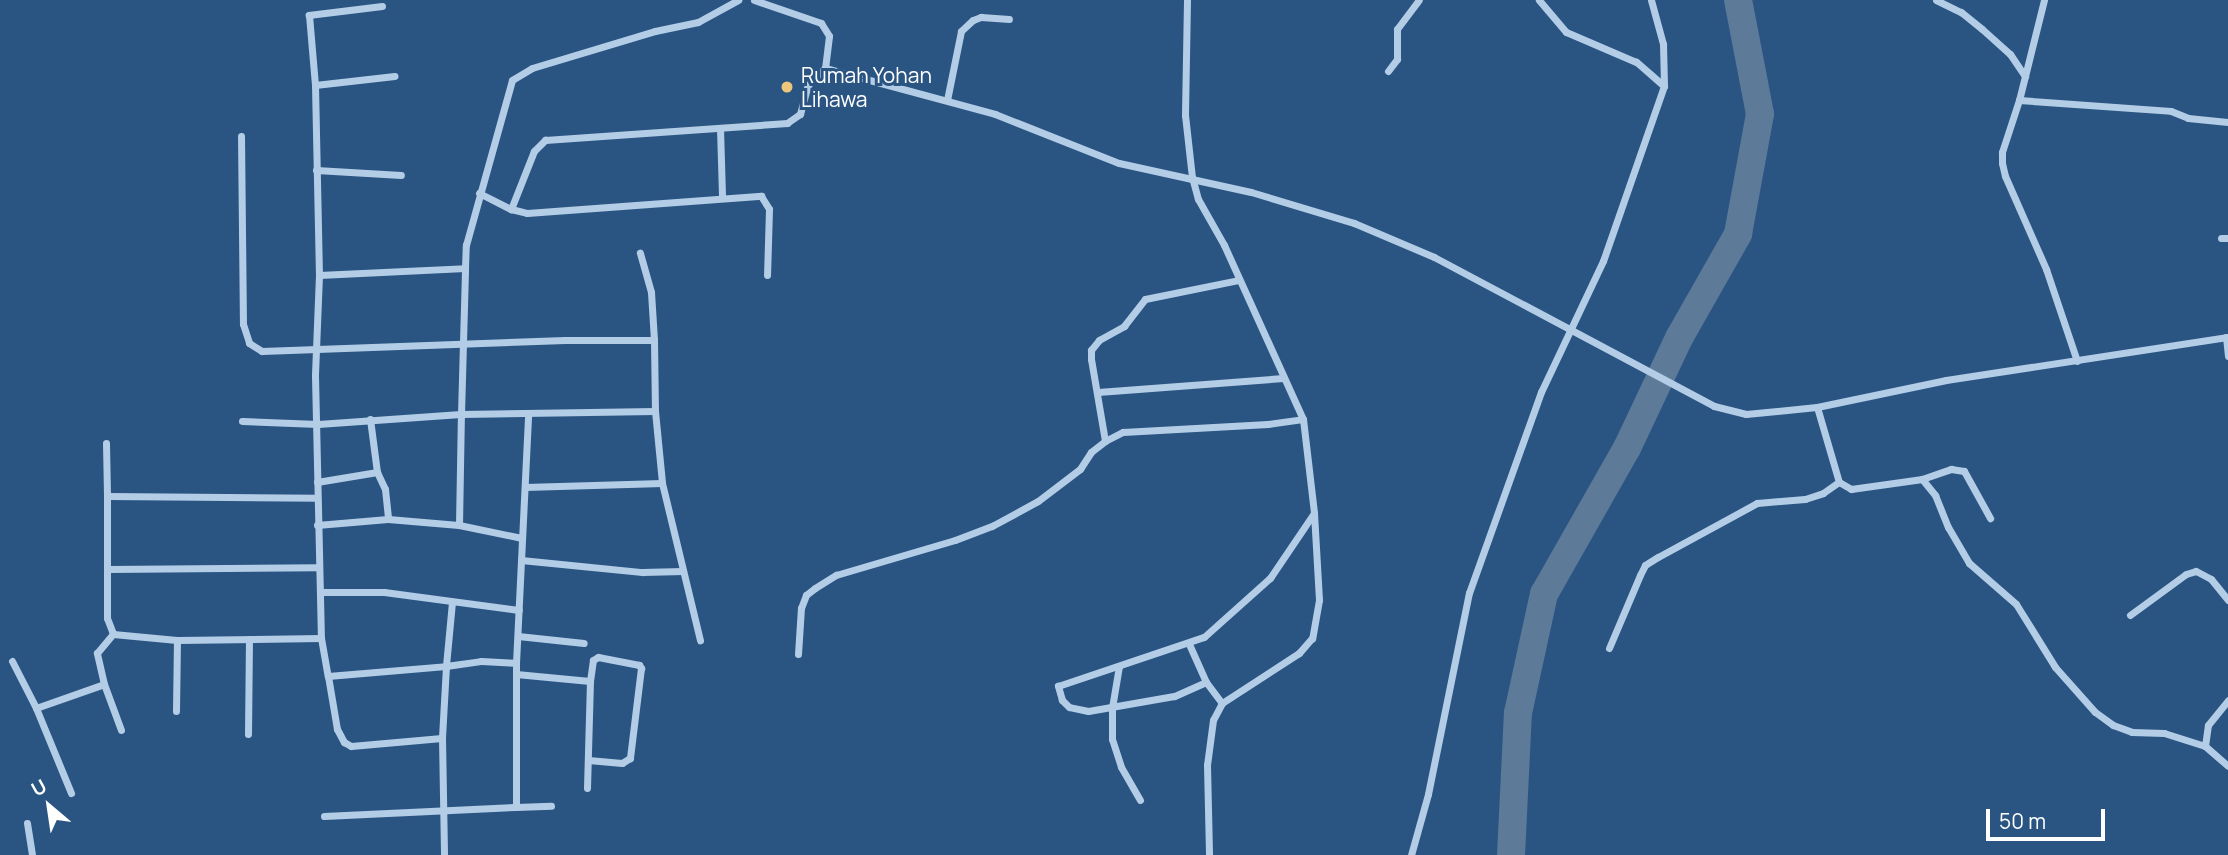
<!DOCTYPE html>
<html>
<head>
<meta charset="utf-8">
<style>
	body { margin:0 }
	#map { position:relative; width:2228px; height:855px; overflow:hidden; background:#2a5583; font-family:Manrope,sans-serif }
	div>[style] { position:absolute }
	.river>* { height:28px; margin:-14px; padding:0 14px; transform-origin:14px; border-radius:14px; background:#5d7a99 }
	.street>* { height:7px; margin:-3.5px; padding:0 3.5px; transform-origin:3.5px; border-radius:3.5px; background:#b4cde6 }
	.dots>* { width:19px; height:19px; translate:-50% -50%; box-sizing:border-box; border:4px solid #2a5583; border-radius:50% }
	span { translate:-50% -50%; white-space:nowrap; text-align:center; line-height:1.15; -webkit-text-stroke:6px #2a5583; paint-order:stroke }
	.poi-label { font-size:21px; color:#fff }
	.left { translate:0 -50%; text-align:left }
	.north { position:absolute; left:14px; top:771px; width:70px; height:70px; -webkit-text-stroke:5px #2a5583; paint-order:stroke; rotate:331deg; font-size:19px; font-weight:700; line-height:28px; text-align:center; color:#fff }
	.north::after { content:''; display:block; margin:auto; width:24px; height:32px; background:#fff; clip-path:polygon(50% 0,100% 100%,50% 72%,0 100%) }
	.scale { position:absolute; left:1986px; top:809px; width:119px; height:32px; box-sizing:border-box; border:4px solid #fff; border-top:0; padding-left:9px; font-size:21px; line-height:24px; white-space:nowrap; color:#fff; -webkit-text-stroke:5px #2a5583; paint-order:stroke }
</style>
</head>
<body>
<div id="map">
	<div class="river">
		<i style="left:1511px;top:855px;width:142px;rotate:-87.2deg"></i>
		<i style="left:1518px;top:713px;width:122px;rotate:-77.7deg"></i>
		<i style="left:1544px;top:594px;width:168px;rotate:-60.4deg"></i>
		<i style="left:1627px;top:448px;width:122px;rotate:-64.7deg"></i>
		<i style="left:1679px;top:338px;width:120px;rotate:-60.4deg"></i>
		<i style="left:1738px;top:234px;width:122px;rotate:-79.6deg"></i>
		<i style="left:1760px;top:114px;width:116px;rotate:-100.9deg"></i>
	</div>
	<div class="street">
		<i style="left:754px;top:0;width:71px;rotate:18.9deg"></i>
		<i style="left:821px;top:23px;width:15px;rotate:58deg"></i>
		<i style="left:829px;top:36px;width:32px;rotate:97deg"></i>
		<i style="left:1187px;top:0;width:115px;rotate:91deg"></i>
		<i style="left:1185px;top:115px;width:62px;rotate:83.6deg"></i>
		<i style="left:1192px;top:177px;width:23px;rotate:75deg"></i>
		<i style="left:1198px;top:199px;width:53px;rotate:60.5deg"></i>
		<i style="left:1224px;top:245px;width:191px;rotate:65.6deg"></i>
		<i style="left:1303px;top:419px;width:95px;rotate:83.3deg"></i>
		<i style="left:1314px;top:513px;width:87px;rotate:86.7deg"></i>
		<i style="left:1319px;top:600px;width:39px;rotate:100deg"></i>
		<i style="left:1312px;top:638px;width:20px;rotate:131deg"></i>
		<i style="left:1299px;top:653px;width:92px;rotate:147deg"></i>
		<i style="left:1222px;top:703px;width:19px;rotate:118deg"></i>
		<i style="left:1213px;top:720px;width:45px;rotate:97.6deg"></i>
		<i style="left:1207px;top:765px;width:90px;rotate:88.7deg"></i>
		<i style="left:1651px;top:0;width:46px;rotate:74.7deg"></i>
		<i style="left:1663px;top:44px;width:42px;rotate:88.6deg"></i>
		<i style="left:1936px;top:0;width:28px;rotate:26deg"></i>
		<i style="left:1961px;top:12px;width:27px;rotate:39deg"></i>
		<i style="left:1982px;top:29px;width:38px;rotate:42deg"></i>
		<i style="left:2010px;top:54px;width:27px;rotate:56deg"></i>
		<i style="left:2044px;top:0;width:103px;rotate:104deg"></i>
		<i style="left:2019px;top:100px;width:55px;rotate:108.1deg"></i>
		<i style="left:2002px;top:152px;width:11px;rotate:90deg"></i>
		<i style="left:2002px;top:163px;width:13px;rotate:77deg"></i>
		<i style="left:2005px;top:176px;width:102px;rotate:66.2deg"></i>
		<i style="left:2046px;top:269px;width:97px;rotate:71.4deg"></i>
		<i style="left:382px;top:6px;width:74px;rotate:173deg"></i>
		<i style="left:309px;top:15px;width:70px;rotate:85.1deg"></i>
		<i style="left:315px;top:85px;width:190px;rotate:88.8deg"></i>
		<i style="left:319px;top:275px;width:101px;rotate:92.3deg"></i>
		<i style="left:315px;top:376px;width:262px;rotate:88.7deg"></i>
		<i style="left:321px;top:638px;width:39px;rotate:80deg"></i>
		<i style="left:328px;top:676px;width:118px;rotate:-4.8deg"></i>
		<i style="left:446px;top:666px;width:72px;rotate:93.2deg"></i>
		<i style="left:442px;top:738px;width:117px;rotate:89deg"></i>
		<i style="left:1388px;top:71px;width:15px;rotate:-53deg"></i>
		<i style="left:1397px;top:59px;width:30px;rotate:-90deg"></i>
		<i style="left:1397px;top:29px;width:36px;rotate:-53deg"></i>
		<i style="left:315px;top:85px;width:80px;rotate:-6.5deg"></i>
		<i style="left:947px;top:100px;width:70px;rotate:-78.5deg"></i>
		<i style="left:961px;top:31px;width:16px;rotate:-43deg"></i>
		<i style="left:973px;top:20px;width:9px;rotate:-21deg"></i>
		<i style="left:981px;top:17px;width:28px;rotate:4deg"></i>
		<i style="left:2019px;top:100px;width:152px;rotate:4.1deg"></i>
		<i style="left:2171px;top:111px;width:18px;rotate:22deg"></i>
		<i style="left:2188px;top:118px;width:40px;rotate:5.7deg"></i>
		<i style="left:720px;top:128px;width:69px;rotate:88.3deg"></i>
		<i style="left:241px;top:136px;width:188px;rotate:89.4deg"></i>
		<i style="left:243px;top:324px;width:20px;rotate:72deg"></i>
		<i style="left:249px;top:343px;width:15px;rotate:32deg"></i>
		<i style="left:262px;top:351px;width:303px;rotate:-2.1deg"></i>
		<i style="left:565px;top:340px;width:89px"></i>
		<i style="left:654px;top:340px;width:48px;rotate:-93.6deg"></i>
		<i style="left:651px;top:292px;width:41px;rotate:-105.8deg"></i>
		<i style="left:316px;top:170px;width:85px;rotate:3.4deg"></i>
		<i style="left:479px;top:193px;width:36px;rotate:27deg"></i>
		<i style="left:511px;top:209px;width:62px;rotate:-68.4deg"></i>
		<i style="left:534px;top:151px;width:16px;rotate:-45deg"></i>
		<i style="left:545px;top:140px;width:243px;rotate:-4deg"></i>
		<i style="left:787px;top:123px;width:16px;rotate:-35deg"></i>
		<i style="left:800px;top:114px;width:30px;rotate:-75deg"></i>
		<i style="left:808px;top:85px;width:24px;rotate:-45deg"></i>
		<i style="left:825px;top:68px;width:176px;rotate:15.1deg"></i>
		<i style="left:995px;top:114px;width:133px;rotate:21.6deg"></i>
		<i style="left:1119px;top:163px;width:135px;rotate:12.4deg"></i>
		<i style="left:1251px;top:192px;width:108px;rotate:16.8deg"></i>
		<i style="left:1354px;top:223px;width:87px;rotate:23deg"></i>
		<i style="left:1434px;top:257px;width:317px;rotate:28deg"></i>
		<i style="left:1714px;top:406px;width:33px;rotate:14deg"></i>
		<i style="left:1746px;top:414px;width:71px;rotate:-5.6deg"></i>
		<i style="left:1817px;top:407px;width:132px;rotate:-11.8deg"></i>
		<i style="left:1946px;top:380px;width:285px;rotate:-8.7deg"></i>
		<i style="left:511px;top:209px;width:16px;rotate:14deg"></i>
		<i style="left:527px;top:213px;width:235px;rotate:-4.2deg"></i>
		<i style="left:761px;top:196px;width:15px;rotate:58deg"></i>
		<i style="left:769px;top:209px;width:66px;rotate:91.7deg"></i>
		<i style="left:2221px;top:238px;width:7px"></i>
		<i style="left:319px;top:275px;width:146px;rotate:-2.7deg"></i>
		<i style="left:465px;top:268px;width:23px;rotate:-88deg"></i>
		<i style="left:466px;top:245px;width:171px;rotate:-74.4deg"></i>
		<i style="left:512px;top:80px;width:23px;rotate:-31deg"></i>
		<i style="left:532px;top:68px;width:128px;rotate:-16.7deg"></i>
		<i style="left:655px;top:31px;width:44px;rotate:-11.8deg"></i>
		<i style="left:698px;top:22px;width:46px;rotate:-28.8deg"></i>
		<i style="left:2226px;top:337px;width:19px;rotate:84deg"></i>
		<i style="left:654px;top:340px;width:71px;rotate:89.2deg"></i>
		<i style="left:655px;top:411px;width:72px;rotate:84.4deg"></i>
		<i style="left:662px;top:483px;width:162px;rotate:76.4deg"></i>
		<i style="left:1098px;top:392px;width:186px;rotate:-4.3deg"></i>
		<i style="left:1817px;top:407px;width:78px;rotate:73.7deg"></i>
		<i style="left:1839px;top:482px;width:14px;rotate:30deg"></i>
		<i style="left:1851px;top:489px;width:72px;rotate:-8deg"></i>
		<i style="left:1922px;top:479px;width:21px;rotate:51deg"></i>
		<i style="left:1935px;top:495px;width:35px;rotate:68deg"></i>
		<i style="left:1948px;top:527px;width:42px;rotate:59.7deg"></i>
		<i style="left:1969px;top:563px;width:62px;rotate:41.1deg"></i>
		<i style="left:2016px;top:604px;width:74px;rotate:58.2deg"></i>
		<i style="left:2055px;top:667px;width:60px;rotate:48.4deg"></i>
		<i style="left:2095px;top:712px;width:22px;rotate:36deg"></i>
		<i style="left:2113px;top:725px;width:20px;rotate:20deg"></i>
		<i style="left:2132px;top:732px;width:32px;rotate:2deg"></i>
		<i style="left:2164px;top:733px;width:43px;rotate:17.6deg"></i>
		<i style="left:2205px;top:746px;width:30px;rotate:41deg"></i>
		<i style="left:370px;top:419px;width:53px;rotate:82.5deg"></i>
		<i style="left:377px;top:472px;width:19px;rotate:65deg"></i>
		<i style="left:385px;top:489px;width:30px;rotate:84deg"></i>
		<i style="left:242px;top:421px;width:76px;rotate:2.3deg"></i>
		<i style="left:318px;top:424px;width:143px;rotate:-4deg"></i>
		<i style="left:461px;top:414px;width:146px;rotate:-88.4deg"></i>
		<i style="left:1105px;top:441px;width:83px;rotate:-99.7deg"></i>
		<i style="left:1091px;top:359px;width:9px;rotate:-90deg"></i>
		<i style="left:1091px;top:350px;width:13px;rotate:-51deg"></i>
		<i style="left:1099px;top:340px;width:29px;rotate:-29deg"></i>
		<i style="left:1124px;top:326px;width:34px;rotate:-52deg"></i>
		<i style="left:1145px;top:299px;width:95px;rotate:-11.5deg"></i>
		<i style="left:106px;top:443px;width:53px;rotate:88.9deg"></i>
		<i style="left:107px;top:496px;width:210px;rotate:0.5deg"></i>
		<i style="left:1922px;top:479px;width:31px;rotate:-19deg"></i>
		<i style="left:1951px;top:469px;width:13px;rotate:9deg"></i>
		<i style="left:1964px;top:471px;width:54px;rotate:61deg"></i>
		<i style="left:317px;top:482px;width:61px;rotate:-9.5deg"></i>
		<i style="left:525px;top:487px;width:137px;rotate:-1.7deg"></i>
		<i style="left:107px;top:496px;width:122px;rotate:90deg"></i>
		<i style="left:107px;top:618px;width:17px;rotate:69deg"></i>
		<i style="left:113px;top:634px;width:64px;rotate:5.4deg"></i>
		<i style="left:177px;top:640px;width:144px;rotate:-0.8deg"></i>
		<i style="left:317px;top:525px;width:71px;rotate:-4.8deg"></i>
		<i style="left:388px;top:519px;width:71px;rotate:4.8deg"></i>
		<i style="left:459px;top:525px;width:64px;rotate:11.7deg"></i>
		<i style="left:459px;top:525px;width:111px;rotate:-89deg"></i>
		<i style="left:461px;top:414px;width:194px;rotate:-0.9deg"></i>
		<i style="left:521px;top:560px;width:122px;rotate:5.7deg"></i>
		<i style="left:642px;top:572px;width:41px;rotate:-1.4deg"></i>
		<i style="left:108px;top:569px;width:210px;rotate:-0.5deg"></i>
		<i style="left:320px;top:592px;width:64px"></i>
		<i style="left:384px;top:592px;width:136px;rotate:7.6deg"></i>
		<i style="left:452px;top:602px;width:64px;rotate:95.4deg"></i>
		<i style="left:446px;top:666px;width:35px;rotate:-8deg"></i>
		<i style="left:481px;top:661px;width:35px;rotate:3deg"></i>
		<i style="left:516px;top:663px;width:249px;rotate:-87.2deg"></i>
		<i style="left:2130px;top:615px;width:69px;rotate:-36.2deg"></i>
		<i style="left:2186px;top:574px;width:10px;rotate:-17deg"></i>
		<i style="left:2196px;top:571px;width:17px;rotate:28deg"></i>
		<i style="left:2211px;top:579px;width:27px;rotate:51deg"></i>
		<i style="left:518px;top:636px;width:66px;rotate:6.1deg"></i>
		<i style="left:1189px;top:644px;width:42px;rotate:65.9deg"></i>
		<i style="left:1206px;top:682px;width:26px;rotate:53deg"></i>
		<i style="left:1609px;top:648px;width:79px;rotate:-67deg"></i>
		<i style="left:1640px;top:575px;width:11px;rotate:-63deg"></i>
		<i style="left:1645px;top:565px;width:15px;rotate:-32deg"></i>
		<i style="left:1658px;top:557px;width:113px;rotate:-28.6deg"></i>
		<i style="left:1757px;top:503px;width:48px;rotate:-4.8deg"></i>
		<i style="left:1805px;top:499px;width:19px;rotate:-18deg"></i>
		<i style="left:1823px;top:493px;width:19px;rotate:-35deg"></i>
		<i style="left:798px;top:654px;width:46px;rotate:-86.3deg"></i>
		<i style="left:801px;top:608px;width:14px;rotate:-69deg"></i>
		<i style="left:806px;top:595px;width:11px;rotate:-38deg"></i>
		<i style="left:815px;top:588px;width:25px;rotate:-32deg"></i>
		<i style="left:836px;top:575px;width:124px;rotate:-16.4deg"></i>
		<i style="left:955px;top:540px;width:40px;rotate:-21deg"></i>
		<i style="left:992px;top:526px;width:52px;rotate:-28.5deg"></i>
		<i style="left:1038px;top:501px;width:53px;rotate:-37.3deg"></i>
		<i style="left:1080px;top:469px;width:20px;rotate:-57deg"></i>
		<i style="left:1091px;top:452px;width:18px;rotate:-38deg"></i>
		<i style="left:1105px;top:441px;width:20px;rotate:-27deg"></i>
		<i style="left:1123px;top:432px;width:145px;rotate:-3.2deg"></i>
		<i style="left:1268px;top:424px;width:35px;rotate:-8deg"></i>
		<i style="left:12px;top:661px;width:53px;rotate:62.9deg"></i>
		<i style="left:36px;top:708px;width:72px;rotate:-19.4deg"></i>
		<i style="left:104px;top:684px;width:32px;rotate:-103deg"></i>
		<i style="left:97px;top:653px;width:25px;rotate:-50deg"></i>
		<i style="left:1119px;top:666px;width:43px;rotate:99.5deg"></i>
		<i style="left:1112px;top:708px;width:31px;rotate:90deg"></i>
		<i style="left:1112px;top:739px;width:29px;rotate:72deg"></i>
		<i style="left:1121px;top:767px;width:38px;rotate:60deg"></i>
		<i style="left:516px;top:674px;width:74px;rotate:5.4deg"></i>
		<i style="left:328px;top:676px;width:54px;rotate:80.4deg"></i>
		<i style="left:337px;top:729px;width:15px;rotate:62deg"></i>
		<i style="left:344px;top:742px;width:8px;rotate:30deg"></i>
		<i style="left:351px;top:746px;width:91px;rotate:-5deg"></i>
		<i style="left:1206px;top:682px;width:35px;rotate:156deg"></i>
		<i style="left:1174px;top:696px;width:87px;rotate:170.1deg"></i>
		<i style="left:1088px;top:711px;width:19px;rotate:-168deg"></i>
		<i style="left:1069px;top:707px;width:10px;rotate:-135deg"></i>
		<i style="left:1062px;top:700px;width:15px;rotate:-106deg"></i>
		<i style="left:1058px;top:686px;width:154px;rotate:-18.6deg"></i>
		<i style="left:1204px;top:637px;width:89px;rotate:-41.8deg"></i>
		<i style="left:1270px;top:578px;width:78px;rotate:-55.9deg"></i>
		<i style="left:104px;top:684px;width:49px;rotate:69.7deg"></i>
		<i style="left:36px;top:708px;width:92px;rotate:67.6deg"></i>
		<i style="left:176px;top:711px;width:71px;rotate:-89.2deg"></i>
		<i style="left:248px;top:734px;width:95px;rotate:-89.4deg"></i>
		<i style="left:2205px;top:746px;width:21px;rotate:-82deg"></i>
		<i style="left:2208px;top:725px;width:32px;rotate:-51deg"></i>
		<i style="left:587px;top:788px;width:107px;rotate:-88.4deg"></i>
		<i style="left:590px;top:681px;width:21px;rotate:-82deg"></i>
		<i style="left:593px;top:660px;width:6px;rotate:-31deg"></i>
		<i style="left:598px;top:657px;width:42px;rotate:11deg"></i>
		<i style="left:639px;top:665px;width:4px;rotate:56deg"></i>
		<i style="left:641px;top:668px;width:91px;rotate:97deg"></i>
		<i style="left:630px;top:758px;width:9px;rotate:148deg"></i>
		<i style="left:622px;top:763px;width:34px;rotate:-175deg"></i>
		<i style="left:516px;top:807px;width:35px;rotate:-2deg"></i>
		<i style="left:324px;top:816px;width:192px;rotate:-2.7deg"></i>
		<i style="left:516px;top:807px;width:144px;rotate:-90deg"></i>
		<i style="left:27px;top:823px;width:32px;rotate:81deg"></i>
		<i style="left:1411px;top:855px;width:63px;rotate:-74.4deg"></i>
		<i style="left:1428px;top:794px;width:205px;rotate:-78.5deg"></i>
		<i style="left:1469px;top:593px;width:214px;rotate:-70.3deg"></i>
		<i style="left:1541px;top:392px;width:145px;rotate:-64.7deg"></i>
		<i style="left:1603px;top:261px;width:185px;rotate:-70.8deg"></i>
		<i style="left:1664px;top:86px;width:37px;rotate:-139deg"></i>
		<i style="left:1636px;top:62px;width:76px;rotate:-156.8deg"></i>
		<i style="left:1566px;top:32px;width:42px;rotate:-130.2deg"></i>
	</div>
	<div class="dots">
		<i style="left:787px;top:87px;background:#edc67b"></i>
	</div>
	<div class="poi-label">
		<span class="left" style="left:801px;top:87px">Rumah Yohan<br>Lihawa</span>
	</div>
	<div class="north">U</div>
	<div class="scale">50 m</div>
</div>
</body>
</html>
